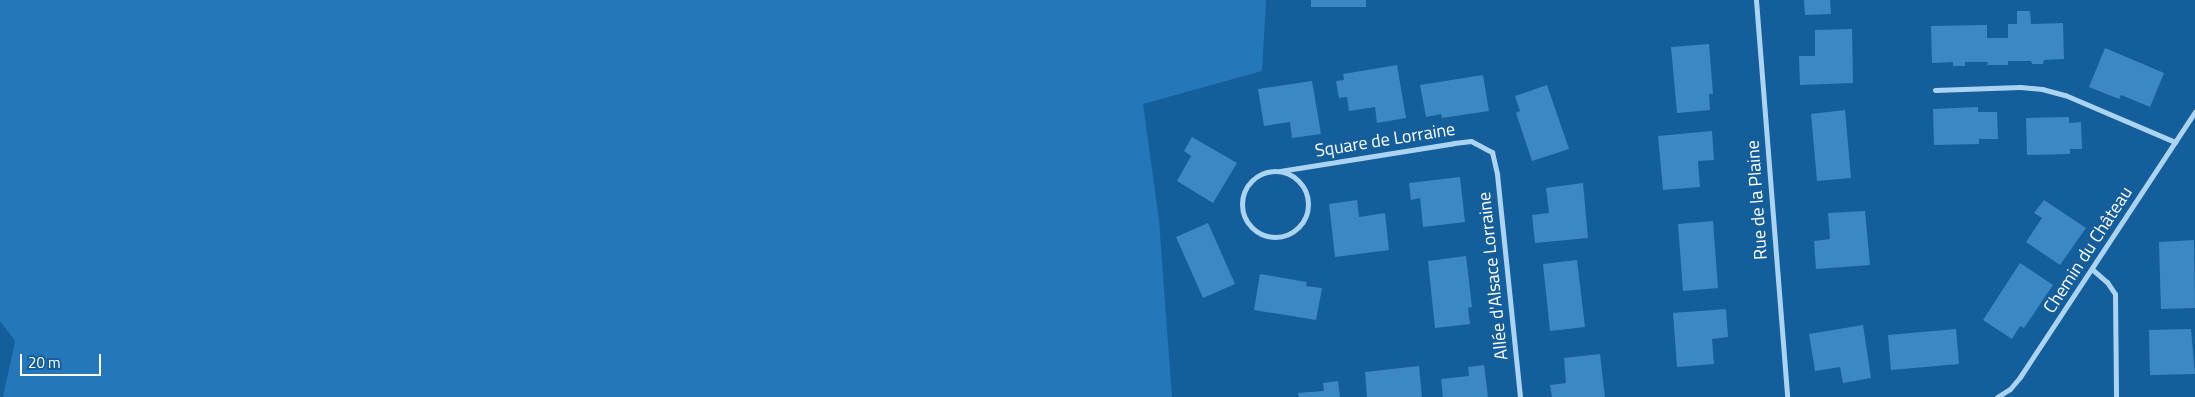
<!DOCTYPE html>
<html>
<head>
<meta charset="utf-8">
<style>
	body { margin:0 }
	#map { position:relative; width:2195px; height:397px; overflow:hidden; background:#155e9c; font-family:"Titillium Web",sans-serif }
	div>[style] { position:absolute }
	.green>* { inset:0; background:#2477b9 }
	.building>* { inset:0; background:#3d87c3 }
	.minor>* { height:5px; margin:-2.5px; padding:0 2.5px; transform-origin:2.5px; border-radius:2.5px; background:#abd3f3 }
	.minor>.ring { margin:-2.5px; padding:0; box-sizing:content-box; background:none; border:5px solid #abd3f3; border-radius:50% }
	span { translate:-50% -50%; white-space:nowrap; text-align:center; line-height:1.15; -webkit-text-stroke:4.5px #155e9c; paint-order:stroke }
	.street-label { font-size:18px; color:#fff }
	.scale { position:absolute; left:20px; top:354px; width:81px; height:22px; box-sizing:border-box; border:2px solid #fff; border-top:0; padding-left:6px; font-size:15px; line-height:18px; white-space:nowrap; color:#fff; -webkit-text-stroke:4px #155e9c; paint-order:stroke }
</style>
</head>
<body>
<div id="map">
	<div class="green">
		<i style="clip-path:polygon(0 0,1266px 0,1262px 71px,1143px 104px,1159px 220px,1172px 397px,3px 397px,15px 341px,0 321px)"></i>
	</div>
	<div class="building">
		<i style="clip-path:polygon(1311px 0,1366px 0,1366px 7px,1311px 7px)"></i>
		<i style="clip-path:polygon(1804px 0,1830px 0,1831px 14px,1805px 15px)"></i>
		<i style="clip-path:polygon(2017px 11px,2030px 11px,2031px 24px,2063px 23px,2064px 59px,2044px 60px,2043px 64px,2032px 64px,2031px 61px,2008px 61px,2008px 65px,1987px 65px,1988px 62px,1965px 62px,1965px 66px,1953px 66px,1953px 62px,1932px 63px,1931px 26px,1987px 25px,1987px 38px,2008px 38px,2008px 24px,2017px 24px)"></i>
		<i style="clip-path:polygon(1852px 29px,1853px 83px,1800px 85px,1799px 56px,1815px 56px,1815px 30px)"></i>
		<i style="clip-path:polygon(1709px 44px,1713px 94px,1709px 94px,1710px 110px,1677px 113px,1671px 47px)"></i>
		<i style="clip-path:polygon(2105px 48px,2164px 73px,2150px 107px,2121px 95px,2119px 99px,2089px 87px)"></i>
		<i style="clip-path:polygon(1397px 65px,1406px 118px,1377px 123px,1375px 107px,1349px 111px,1347px 97px,1339px 98px,1336px 81px,1344px 80px,1343px 74px)"></i>
		<i style="clip-path:polygon(1483px 75px,1489px 111px,1442px 118px,1441px 114px,1426px 117px,1420px 85px)"></i>
		<i style="clip-path:polygon(1312px 81px,1321px 134px,1292px 138px,1290px 122px,1264px 126px,1258px 89px)"></i>
		<i style="clip-path:polygon(1547px 85px,1569px 149px,1532px 161px,1516px 113px,1520px 111px,1515px 96px)"></i>
		<i style="clip-path:polygon(1978px 107px,1978px 112px,1997px 112px,1998px 139px,1979px 139px,1979px 144px,1934px 145px,1933px 109px)"></i>
		<i style="clip-path:polygon(1845px 110px,1851px 178px,1817px 181px,1811px 114px)"></i>
		<i style="clip-path:polygon(2069px 117px,2069px 123px,2081px 122px,2082px 149px,2070px 149px,2070px 154px,2027px 155px,2026px 118px)"></i>
		<i style="clip-path:polygon(1712px 131px,1714px 160px,1698px 161px,1700px 187px,1663px 190px,1658px 136px)"></i>
		<i style="clip-path:polygon(1192px 137px,1237px 163px,1213px 203px,1177px 181px,1191px 156px,1184px 151px)"></i>
		<i style="clip-path:polygon(1460px 177px,1465px 222px,1423px 227px,1420px 198px,1411px 200px,1409px 183px)"></i>
		<i style="clip-path:polygon(1583px 183px,1588px 238px,1535px 243px,1532px 215px,1549px 213px,1546px 188px)"></i>
		<i style="clip-path:polygon(1357px 200px,1359px 217px,1385px 213px,1389px 250px,1335px 257px,1329px 204px)"></i>
		<i style="clip-path:polygon(2044px 200px,2086px 228px,2060px 265px,2026px 242px,2042px 218px,2034px 213px)"></i>
		<i style="clip-path:polygon(1865px 211px,1870px 265px,1816px 269px,1814px 241px,1830px 239px,1828px 213px)"></i>
		<i style="clip-path:polygon(1713px 221px,1718px 288px,1683px 291px,1678px 224px)"></i>
		<i style="clip-path:polygon(1208px 223px,1235px 284px,1203px 298px,1176px 237px)"></i>
		<i style="clip-path:polygon(2194px 240px,2195px 308px,2161px 309px,2159px 242px)"></i>
		<i style="clip-path:polygon(1466px 256px,1472px 307px,1468px 308px,1470px 324px,1435px 328px,1428px 261px)"></i>
		<i style="clip-path:polygon(1577px 260px,1585px 327px,1550px 331px,1543px 264px)"></i>
		<i style="clip-path:polygon(2020px 263px,2053px 285px,2024px 328px,2020px 326px,2012px 339px,1983px 320px)"></i>
		<i style="clip-path:polygon(1260px 274px,1307px 282px,1306px 286px,1322px 288px,1316px 320px,1254px 310px)"></i>
		<i style="clip-path:polygon(1726px 309px,1728px 337px,1712px 339px,1714px 364px,1677px 367px,1673px 313px)"></i>
		<i style="clip-path:polygon(1863px 325px,1871px 378px,1843px 383px,1840px 367px,1815px 371px,1809px 334px)"></i>
		<i style="clip-path:polygon(1956px 329px,1959px 364px,1891px 370px,1888px 335px)"></i>
		<i style="clip-path:polygon(2191px 329px,2195px 374px,2150px 375px,2149px 330px)"></i>
		<i style="clip-path:polygon(1600px 354px,1605px 397px,1552px 397px,1550px 385px,1566px 383px,1564px 358px)"></i>
		<i style="clip-path:polygon(1484px 365px,1488px 397px,1443px 397px,1441px 379px,1469px 376px,1468px 367px)"></i>
		<i style="clip-path:polygon(1419px 366px,1422px 397px,1367px 397px,1365px 372px)"></i>
		<i style="clip-path:polygon(1338px 381px,1340px 397px,1299px 397px,1298px 393px,1324px 391px,1323px 383px)"></i>
	</div>
	<div class="minor">
		<i style="left:1756px;top:0;width:398px;rotate:85.5deg"></i>
		<i style="left:1935px;top:90px;width:85px;rotate:-2deg"></i>
		<i style="left:2020px;top:87px;width:22px;rotate:5deg"></i>
		<i style="left:2042px;top:89px;width:24px;rotate:15deg"></i>
		<i style="left:2065px;top:95px;width:120px;rotate:23.1deg"></i>
		<i class="ring" style="left:1242px;top:171px;width:61px;height:61px"></i>
		<i style="left:1280px;top:171px;width:176px;rotate:-9.1deg"></i>
		<i style="left:1454px;top:143px;width:17px;rotate:-7deg"></i>
		<i style="left:1471px;top:141px;width:24px;rotate:28deg"></i>
		<i style="left:1492px;top:152px;width:23px;rotate:77deg"></i>
		<i style="left:1497px;top:174px;width:224px;rotate:84.1deg"></i>
		<i style="left:2093px;top:270px;width:18px;rotate:41deg"></i>
		<i style="left:2107px;top:282px;width:14px;rotate:56deg"></i>
		<i style="left:2115px;top:294px;width:103px;rotate:89.4deg"></i>
		<i style="left:1997px;top:397px;width:15px;rotate:-32deg"></i>
		<i style="left:2010px;top:389px;width:16px;rotate:-50deg"></i>
		<i style="left:2020px;top:377px;width:318px;rotate:-56.6deg"></i>
	</div>
	<div class="street-label">
		<span style="left:1385px;top:140px;rotate:-9deg">Square de Lorraine</span>
		<span style="left:1757px;top:200px;rotate:-94deg">Rue de la Plaine</span>
		<span style="left:2088px;top:250px;rotate:-57deg">Chemin du Château</span>
		<span style="left:1493px;top:276px;rotate:-96deg">Allée d'Alsace Lorraine</span>
	</div>
	<div class="scale">20 m</div>
</div>
</body>
</html>
